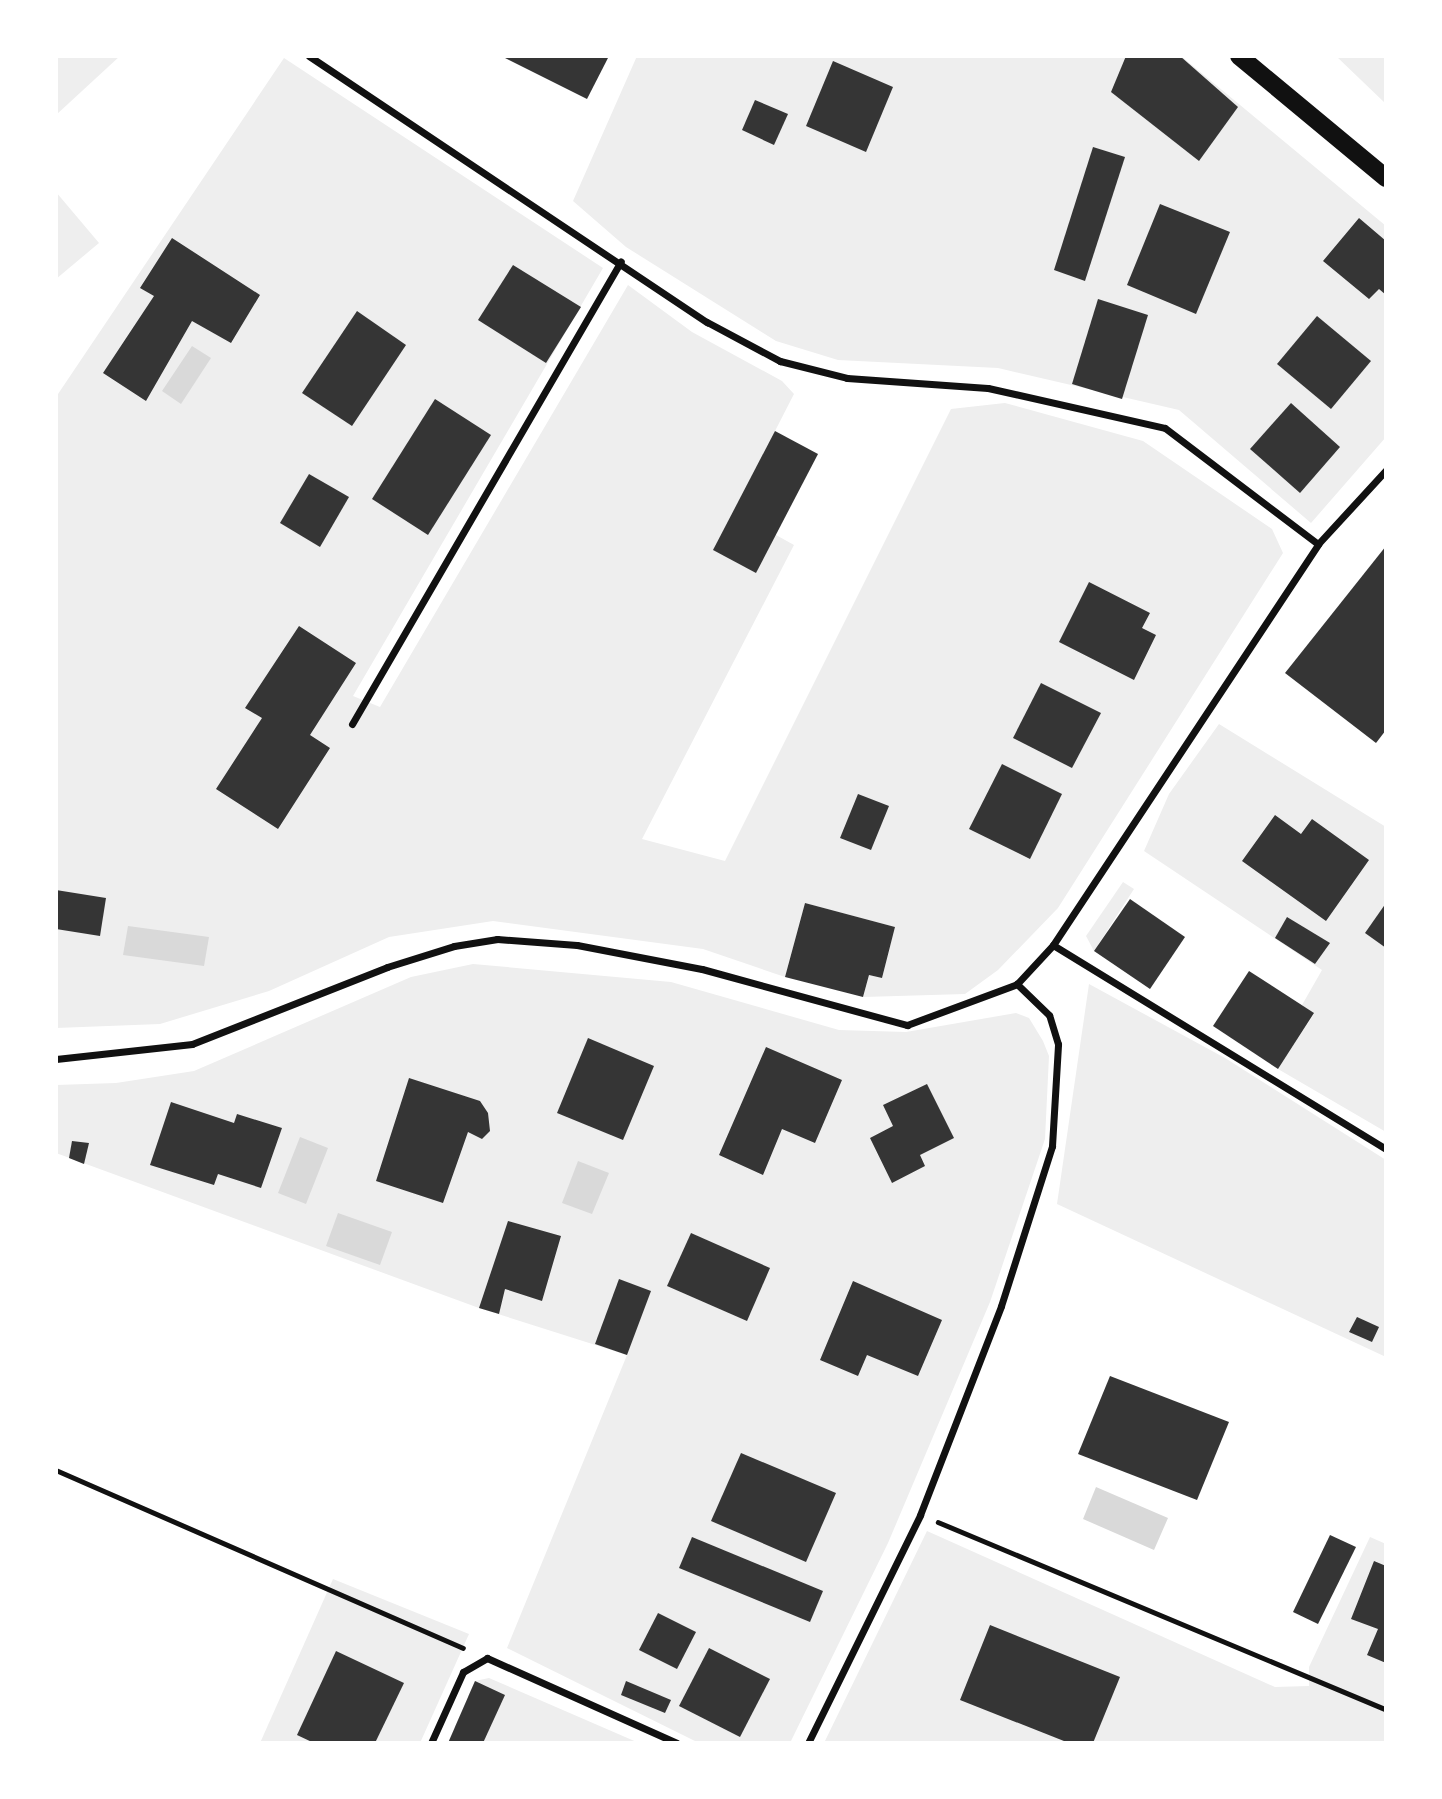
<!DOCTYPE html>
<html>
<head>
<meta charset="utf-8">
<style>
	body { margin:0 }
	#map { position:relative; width:1442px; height:1799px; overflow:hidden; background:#fff; font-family:Roboto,sans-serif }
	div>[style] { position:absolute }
	.green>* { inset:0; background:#eee }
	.water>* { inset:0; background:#d9d9d9 }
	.building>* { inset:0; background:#353535 }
	.path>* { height:4.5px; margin:-2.25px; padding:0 2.25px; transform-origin:2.25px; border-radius:2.25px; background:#111 }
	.minor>* { height:7px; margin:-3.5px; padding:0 3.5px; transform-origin:3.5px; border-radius:3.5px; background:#111 }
	.primary>* { height:18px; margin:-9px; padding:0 9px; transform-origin:9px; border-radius:9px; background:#111 }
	span { translate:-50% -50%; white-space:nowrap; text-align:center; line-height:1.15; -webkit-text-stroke:5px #fff; paint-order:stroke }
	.frame { position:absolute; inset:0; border:58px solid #fff; pointer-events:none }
</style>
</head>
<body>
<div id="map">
	<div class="green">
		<i style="clip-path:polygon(56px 56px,120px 56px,56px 115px)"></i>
		<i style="clip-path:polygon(637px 56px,1181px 56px,1386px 226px,1386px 437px,1311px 523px,1179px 410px,998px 368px,838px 360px,776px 341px,626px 247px,573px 201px)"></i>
		<i style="clip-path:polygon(1336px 56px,1386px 56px,1386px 104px)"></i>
		<i style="clip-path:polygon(284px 58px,603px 268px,353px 696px,380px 707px,628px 285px,692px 332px,782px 381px,794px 394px,775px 431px,776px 535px,794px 545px,642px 839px,725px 861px,951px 409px,1005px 403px,1143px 441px,1272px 529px,1283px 553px,1058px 908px,998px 970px,965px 994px,863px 997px,869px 975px,882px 978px,895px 927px,805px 903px,785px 977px,703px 949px,493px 921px,389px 937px,269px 991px,160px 1024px,56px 1028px,56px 397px)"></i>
		<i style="clip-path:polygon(56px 192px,99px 243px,56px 279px)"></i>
		<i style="clip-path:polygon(1219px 724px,1386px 827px,1386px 1132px,1278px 1069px,1314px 1014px,1302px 1005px,1322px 970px,1144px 851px,1169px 794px)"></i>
		<i style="clip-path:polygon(1123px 882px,1134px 889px,1094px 951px,1086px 936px)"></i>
		<i style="clip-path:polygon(473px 964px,671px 982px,839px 1030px,906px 1032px,1016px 1013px,1029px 1018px,1043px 1041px,1049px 1056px,1045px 1139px,990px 1302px,888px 1543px,790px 1743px,699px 1743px,507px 1648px,627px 1355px,479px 1308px,56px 1153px,56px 1085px,116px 1083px,194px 1071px,411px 977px)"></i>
		<i style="clip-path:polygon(1089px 984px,1225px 1058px,1386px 1160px,1386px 1357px,1057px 1204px)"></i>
		<i style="clip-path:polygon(927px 1531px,1275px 1687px,1309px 1686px,1309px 1667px,1370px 1537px,1386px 1544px,1386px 1743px,824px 1743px)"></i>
		<i style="clip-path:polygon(333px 1579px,469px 1634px,420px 1743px,260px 1743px)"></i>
		<i style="clip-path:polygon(489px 1678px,639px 1743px,448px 1743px,475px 1681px)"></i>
	</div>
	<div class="water">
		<i style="clip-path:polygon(192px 346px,211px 358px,181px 404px,162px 391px)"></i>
		<i style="clip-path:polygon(128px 926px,209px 937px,204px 966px,123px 955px)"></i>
		<i style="clip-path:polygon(300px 1137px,328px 1148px,306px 1204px,278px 1193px)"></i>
		<i style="clip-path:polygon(578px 1161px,609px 1173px,592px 1214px,562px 1203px)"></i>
		<i style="clip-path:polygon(338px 1213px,392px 1232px,380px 1265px,326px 1246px)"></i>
		<i style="clip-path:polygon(1096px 1487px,1168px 1518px,1154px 1550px,1083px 1519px)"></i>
	</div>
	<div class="building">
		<i style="clip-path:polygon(501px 56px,609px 56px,587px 99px)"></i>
		<i style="clip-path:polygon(1126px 56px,1180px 56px,1238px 107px,1199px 161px,1111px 92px)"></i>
		<i style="clip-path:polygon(833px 61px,893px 87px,866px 152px,806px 126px)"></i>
		<i style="clip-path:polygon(755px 100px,788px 114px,774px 145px,742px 130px)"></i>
		<i style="clip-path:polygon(1093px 147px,1125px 157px,1085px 281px,1054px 270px)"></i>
		<i style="clip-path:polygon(1160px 204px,1230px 232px,1196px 314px,1127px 285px)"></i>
		<i style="clip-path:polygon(1359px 218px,1386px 241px,1386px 295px,1379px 289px,1369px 299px,1323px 261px)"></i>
		<i style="clip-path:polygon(172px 238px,260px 295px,231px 343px,192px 321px,146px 401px,103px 373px,154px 296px,140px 288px)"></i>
		<i style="clip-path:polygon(513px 265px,581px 307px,546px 363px,478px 320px)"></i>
		<i style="clip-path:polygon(1098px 299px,1148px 315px,1122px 399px,1072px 384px)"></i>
		<i style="clip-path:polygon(357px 311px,406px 345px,352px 426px,302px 393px)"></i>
		<i style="clip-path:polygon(1317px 316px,1371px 361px,1331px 409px,1277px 364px)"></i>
		<i style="clip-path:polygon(435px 399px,491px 435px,428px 535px,372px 499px)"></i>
		<i style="clip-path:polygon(1291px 403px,1340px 447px,1300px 493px,1250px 449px)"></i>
		<i style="clip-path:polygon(775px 431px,818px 454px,756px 573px,713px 550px)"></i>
		<i style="clip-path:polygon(309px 474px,349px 497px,320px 547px,280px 523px)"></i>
		<i style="clip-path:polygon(1386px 546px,1386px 730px,1376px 743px,1285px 673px)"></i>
		<i style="clip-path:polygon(1089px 582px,1150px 613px,1142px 628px,1156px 635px,1134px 680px,1059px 642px)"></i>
		<i style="clip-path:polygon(299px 626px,356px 663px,310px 735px,330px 748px,278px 829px,216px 789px,262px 718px,245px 708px)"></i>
		<i style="clip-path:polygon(1041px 683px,1101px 713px,1072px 768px,1013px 738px)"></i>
		<i style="clip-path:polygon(1002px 764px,1062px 794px,1030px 859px,969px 829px)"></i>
		<i style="clip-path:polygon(858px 794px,889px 806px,871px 850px,840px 838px)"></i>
		<i style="clip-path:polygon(1275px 815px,1301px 834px,1312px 819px,1369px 860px,1326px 921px,1242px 861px)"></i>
		<i style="clip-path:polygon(56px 890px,106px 898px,100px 936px,56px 929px)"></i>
		<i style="clip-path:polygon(1130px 899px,1185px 937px,1150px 989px,1094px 951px)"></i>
		<i style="clip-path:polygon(805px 903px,895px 927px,882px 978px,869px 975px,863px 997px,785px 977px)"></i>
		<i style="clip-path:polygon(1386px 903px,1386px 948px,1365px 933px)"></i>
		<i style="clip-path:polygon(1287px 917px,1330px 943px,1315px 964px,1275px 938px)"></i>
		<i style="clip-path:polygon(1249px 971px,1314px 1013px,1278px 1069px,1213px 1026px)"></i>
		<i style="clip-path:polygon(588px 1038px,654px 1066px,623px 1140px,557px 1113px)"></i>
		<i style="clip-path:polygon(766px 1047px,842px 1080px,815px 1143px,782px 1129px,763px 1175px,719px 1155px)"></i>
		<i style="clip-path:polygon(409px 1078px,480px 1101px,488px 1113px,490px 1131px,482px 1139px,468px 1132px,443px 1203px,376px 1181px)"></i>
		<i style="clip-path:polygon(927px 1084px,954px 1138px,920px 1155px,925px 1166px,892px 1183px,870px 1138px,893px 1126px,883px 1105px)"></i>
		<i style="clip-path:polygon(171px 1102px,234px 1123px,237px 1114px,282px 1128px,261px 1188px,218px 1174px,214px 1185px,150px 1165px)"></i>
		<i style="clip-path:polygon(72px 1141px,89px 1143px,84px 1164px,69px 1158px)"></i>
		<i style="clip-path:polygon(508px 1221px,561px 1236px,542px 1301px,505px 1289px,499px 1314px,479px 1308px)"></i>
		<i style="clip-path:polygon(691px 1233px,770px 1268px,747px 1321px,667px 1286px)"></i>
		<i style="clip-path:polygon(619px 1279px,651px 1291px,627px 1355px,595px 1344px)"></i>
		<i style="clip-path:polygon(853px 1281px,942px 1320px,918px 1376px,867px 1355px,858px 1376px,820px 1360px)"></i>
		<i style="clip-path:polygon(1357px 1317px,1379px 1327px,1372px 1342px,1349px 1332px)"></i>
		<i style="clip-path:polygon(1110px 1376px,1229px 1422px,1197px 1500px,1078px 1454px)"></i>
		<i style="clip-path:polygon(741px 1453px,836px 1493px,806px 1562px,711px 1521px)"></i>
		<i style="clip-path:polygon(1330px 1535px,1356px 1547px,1318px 1624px,1293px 1612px)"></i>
		<i style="clip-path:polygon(692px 1537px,823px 1591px,810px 1622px,679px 1568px)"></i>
		<i style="clip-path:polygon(1374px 1561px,1386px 1566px,1386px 1663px,1367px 1655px,1378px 1629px,1351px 1619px)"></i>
		<i style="clip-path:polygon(658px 1613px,696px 1632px,677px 1669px,639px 1650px)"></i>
		<i style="clip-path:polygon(990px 1625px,1120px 1677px,1093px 1743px,1069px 1743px,960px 1700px)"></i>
		<i style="clip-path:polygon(709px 1648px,770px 1679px,740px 1737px,679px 1706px)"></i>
		<i style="clip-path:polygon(336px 1651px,404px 1683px,375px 1743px,314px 1743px,297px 1735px)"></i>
		<i style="clip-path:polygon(475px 1681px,505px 1695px,483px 1743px,448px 1743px)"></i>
		<i style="clip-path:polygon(626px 1681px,671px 1700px,665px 1713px,621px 1695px)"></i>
	</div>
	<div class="path">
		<i style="left:56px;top:1470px;width:444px;rotate:23.6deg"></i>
		<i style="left:938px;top:1522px;width:485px;rotate:22.7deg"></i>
	</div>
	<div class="minor">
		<i style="left:309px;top:56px;width:479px;rotate:33.8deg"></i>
		<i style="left:707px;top:322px;width:83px;rotate:28.1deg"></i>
		<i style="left:780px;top:361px;width:69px;rotate:14.2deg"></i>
		<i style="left:847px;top:378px;width:141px;rotate:4.1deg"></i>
		<i style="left:988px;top:388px;width:181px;rotate:12.7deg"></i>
		<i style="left:1165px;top:428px;width:192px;rotate:37.2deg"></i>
		<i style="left:1318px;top:544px;width:100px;rotate:-47.4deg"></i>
		<i style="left:352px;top:724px;width:535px;rotate:-59.84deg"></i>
		<i style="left:1053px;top:945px;width:391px;rotate:31.5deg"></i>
		<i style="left:56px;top:1059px;width:137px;rotate:-6.3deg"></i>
		<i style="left:192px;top:1044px;width:210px;rotate:-21.5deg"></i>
		<i style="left:387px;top:967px;width:70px;rotate:-17.4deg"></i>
		<i style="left:454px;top:946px;width:44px;rotate:-9.2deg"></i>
		<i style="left:497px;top:939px;width:80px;rotate:4.3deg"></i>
		<i style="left:577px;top:945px;width:127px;rotate:10.9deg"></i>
		<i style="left:702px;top:969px;width:213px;rotate:15.3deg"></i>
		<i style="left:907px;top:1025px;width:117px;rotate:-20.4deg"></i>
		<i style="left:1017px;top:984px;width:53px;rotate:-47.3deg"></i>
		<i style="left:1053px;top:945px;width:481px;rotate:-56.5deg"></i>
		<i style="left:431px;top:1743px;width:78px;rotate:-65.7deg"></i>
		<i style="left:463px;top:1672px;width:28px;rotate:-30deg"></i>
		<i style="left:487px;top:1658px;width:208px;rotate:24.1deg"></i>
		<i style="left:808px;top:1743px;width:254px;rotate:-63.8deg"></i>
		<i style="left:920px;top:1515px;width:224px;rotate:-68.8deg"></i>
		<i style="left:1001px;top:1306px;width:168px;rotate:-72.3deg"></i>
		<i style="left:1052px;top:1146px;width:102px;rotate:-86.6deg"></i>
		<i style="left:1058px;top:1044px;width:30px;rotate:-107deg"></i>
		<i style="left:1049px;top:1015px;width:45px;rotate:-135.9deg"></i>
	</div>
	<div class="primary">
		<i style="left:1239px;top:56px;width:191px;rotate:39.7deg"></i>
	</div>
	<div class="frame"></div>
</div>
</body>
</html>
